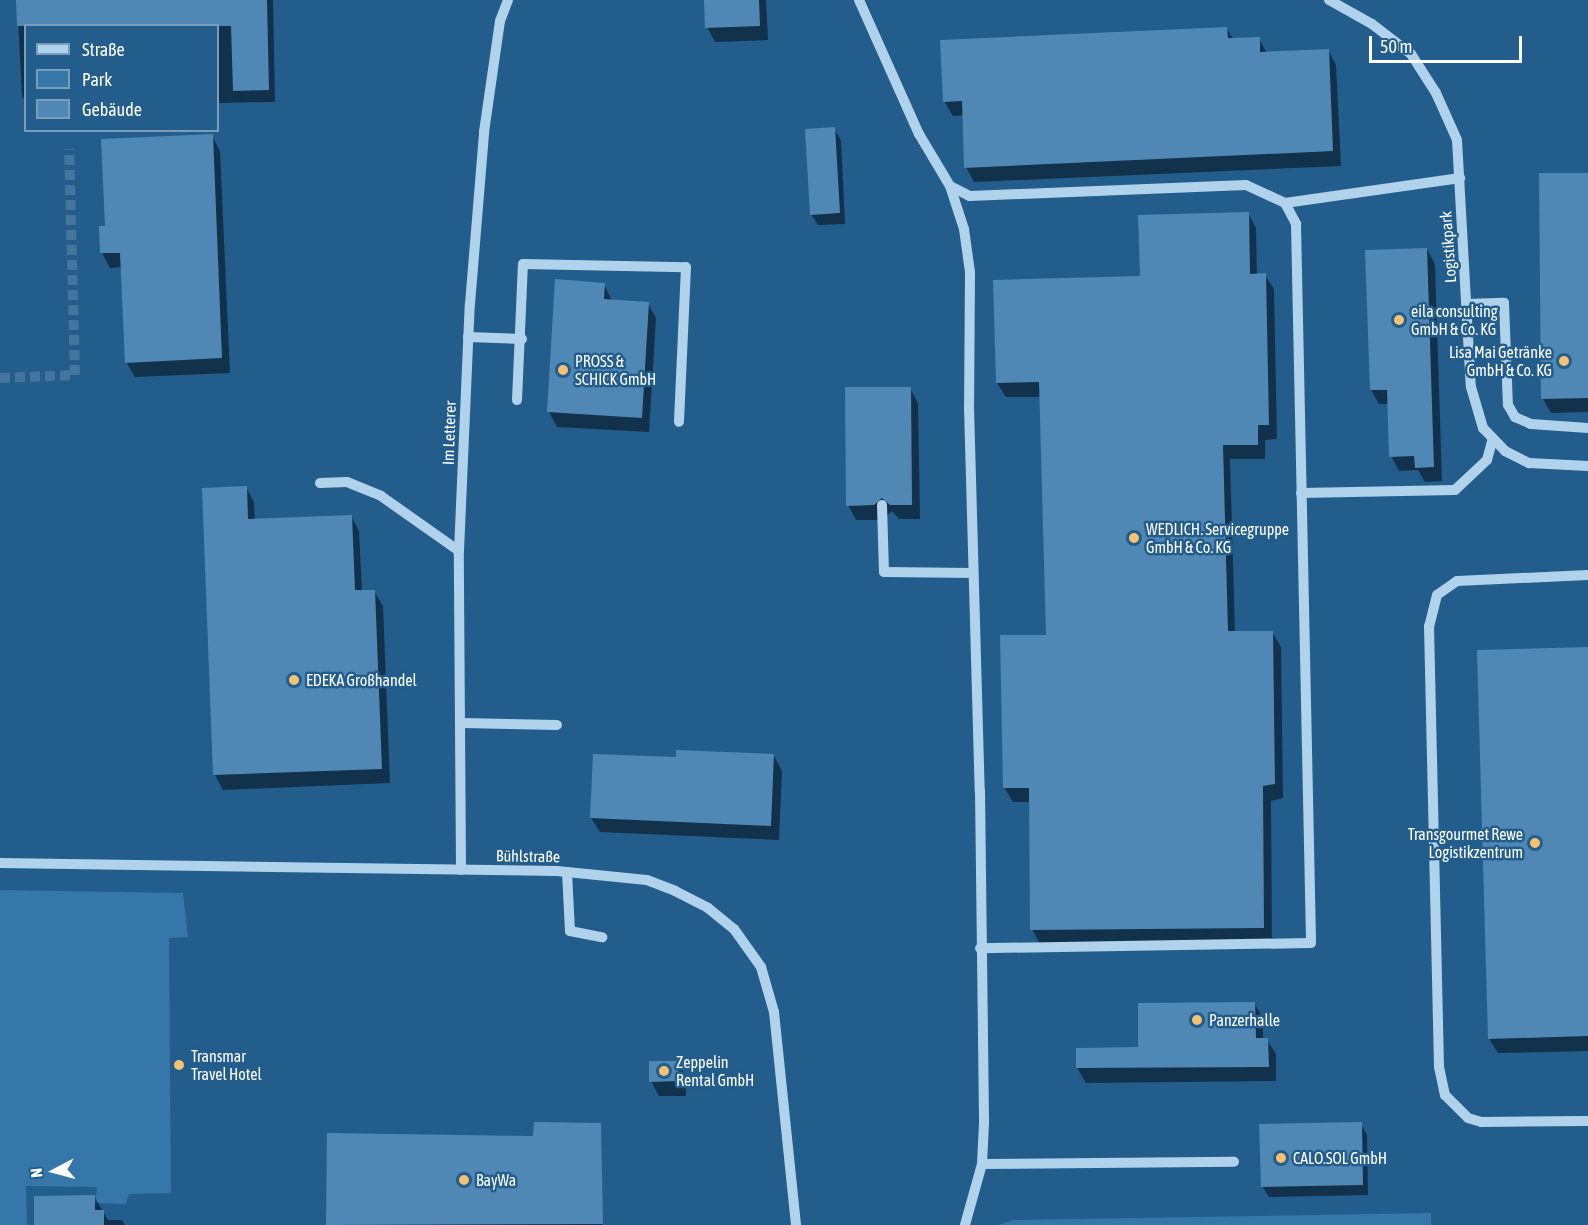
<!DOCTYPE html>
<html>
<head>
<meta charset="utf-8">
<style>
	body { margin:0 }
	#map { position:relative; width:1588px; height:1225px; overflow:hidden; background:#225d8c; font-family:"Asap Condensed",sans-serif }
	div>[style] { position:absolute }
	.green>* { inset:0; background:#3677a9 }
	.shadow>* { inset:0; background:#0007 }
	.building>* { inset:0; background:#4f88b5 }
	.minor-tunnel>* { height:10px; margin-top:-5px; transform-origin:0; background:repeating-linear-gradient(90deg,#43759d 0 10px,transparent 0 15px) }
	.minor>* { height:10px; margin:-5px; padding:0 5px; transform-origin:5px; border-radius:5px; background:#b0d2eb }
	.dots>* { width:16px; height:16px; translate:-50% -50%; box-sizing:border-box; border:3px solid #225d8c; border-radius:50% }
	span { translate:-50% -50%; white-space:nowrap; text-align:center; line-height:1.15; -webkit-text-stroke:5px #225d8c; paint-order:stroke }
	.street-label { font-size:16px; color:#fff }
	.poi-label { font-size:16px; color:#fff }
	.left { translate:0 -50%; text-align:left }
	.right { translate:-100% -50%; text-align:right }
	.legend { position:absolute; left:24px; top:24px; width:195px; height:108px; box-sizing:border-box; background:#225d8c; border:2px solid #7a9eba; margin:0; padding:8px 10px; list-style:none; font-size:18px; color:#fff }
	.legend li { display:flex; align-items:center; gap:12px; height:30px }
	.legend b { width:30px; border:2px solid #7a9eba }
	.north { position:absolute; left:24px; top:1141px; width:60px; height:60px; -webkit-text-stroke:4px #225d8c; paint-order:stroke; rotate:264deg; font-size:16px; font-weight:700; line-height:24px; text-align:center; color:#fff }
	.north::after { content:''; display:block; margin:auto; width:21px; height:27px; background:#fff; clip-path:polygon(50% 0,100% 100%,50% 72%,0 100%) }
	.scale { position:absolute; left:1369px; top:36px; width:153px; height:27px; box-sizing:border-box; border:3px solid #fff; border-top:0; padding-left:8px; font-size:18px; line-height:21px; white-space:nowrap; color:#fff; -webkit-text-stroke:4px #225d8c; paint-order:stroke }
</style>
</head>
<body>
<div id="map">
	<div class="green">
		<i style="clip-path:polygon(0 890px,183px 893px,188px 937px,169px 938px,171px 1193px,129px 1194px,126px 1204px,95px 1203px,97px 1187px,26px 1186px,27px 1225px,0 1225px)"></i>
		<i style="clip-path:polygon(1431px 1213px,1431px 1225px,997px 1225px,1014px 1220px)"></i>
	</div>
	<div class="shadow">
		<i style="clip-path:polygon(17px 0,273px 0,275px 102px,218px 103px,218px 26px,26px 26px,26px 103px,22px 96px)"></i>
		<i style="clip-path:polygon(706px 0,766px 0,768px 40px,715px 42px,707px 27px)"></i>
		<i style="clip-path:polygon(1227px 29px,1233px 39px,1259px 39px,1267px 53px,1328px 50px,1336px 65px,1341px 166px,974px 182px,966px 167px,964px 115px,953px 116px,944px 101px)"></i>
		<i style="clip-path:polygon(834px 129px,841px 140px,845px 224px,818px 225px,811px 214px)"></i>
		<i style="clip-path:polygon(212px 136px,220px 151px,230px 373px,135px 377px,126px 362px,122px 267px,110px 268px,102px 253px)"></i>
		<i style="clip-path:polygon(1588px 174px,1588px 412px,1551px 413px,1543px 399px)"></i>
		<i style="clip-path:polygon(1248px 213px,1256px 228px,1257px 275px,1265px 275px,1274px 289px,1277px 439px,1265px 440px,1265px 459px,1230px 459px,1235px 633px,1272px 632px,1281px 647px,1283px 798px,1271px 801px,1272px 942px,1040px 944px,1032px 929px,1031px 802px,1013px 802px,1004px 787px,1047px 636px,1041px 397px,1006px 397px,997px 383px,1142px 278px)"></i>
		<i style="clip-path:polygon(1427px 249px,1435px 264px,1442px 481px,1425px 482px,1418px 470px,1399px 471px,1391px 456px,1389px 404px,1379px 404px,1371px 390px)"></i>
		<i style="clip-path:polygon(604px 284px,612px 301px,648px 304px,656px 318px,649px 432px,557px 427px,549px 412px)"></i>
		<i style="clip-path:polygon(910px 388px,918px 403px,920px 519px,899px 519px,892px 511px,883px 520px,856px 520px,848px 505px)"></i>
		<i style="clip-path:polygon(246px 487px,254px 502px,255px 520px,351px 516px,359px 531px,362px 592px,374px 591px,383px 606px,390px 783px,223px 790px,215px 775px,204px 489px)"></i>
		<i style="clip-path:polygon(1588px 648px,1588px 1051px,1498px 1053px,1489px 1039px)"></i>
		<i style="clip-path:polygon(774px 756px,782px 771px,779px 840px,600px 832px,591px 818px,678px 759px)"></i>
		<i style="clip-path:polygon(1254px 1003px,1263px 1018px,1263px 1040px,1267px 1040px,1276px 1054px,1276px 1081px,1086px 1083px,1077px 1068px,1140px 1049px)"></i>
		<i style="clip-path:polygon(678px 1062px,686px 1077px,686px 1096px,659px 1096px,651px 1081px)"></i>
		<i style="clip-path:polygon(601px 1124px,602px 1225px,327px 1225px,328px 1134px,535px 1137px)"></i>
		<i style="clip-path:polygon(1361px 1124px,1367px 1135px,1368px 1195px,1269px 1197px,1262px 1186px)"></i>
		<i style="clip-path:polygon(94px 1196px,108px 1220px,122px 1220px,125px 1225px,36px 1225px)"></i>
	</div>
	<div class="building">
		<i style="clip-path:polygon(16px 0,267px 0,269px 90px,233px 91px,231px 26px,17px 26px)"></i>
		<i style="clip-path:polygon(704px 0,759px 0,760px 26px,705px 28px)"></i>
		<i style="clip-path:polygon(1227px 27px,1228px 38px,1260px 37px,1260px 52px,1329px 49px,1333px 151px,964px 168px,962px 101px,943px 102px,940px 40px)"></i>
		<i style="clip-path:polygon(835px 127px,840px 213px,810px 215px,805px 129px)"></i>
		<i style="clip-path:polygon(213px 134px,222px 358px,125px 363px,120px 253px,100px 253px,99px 226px,105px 226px,101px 139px)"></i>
		<i style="clip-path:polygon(1539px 173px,1588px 173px,1588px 398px,1541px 399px)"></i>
		<i style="clip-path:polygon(1249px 212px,1250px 274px,1266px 273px,1269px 425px,1258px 425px,1258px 445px,1223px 445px,1228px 631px,1273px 631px,1275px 784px,1263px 786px,1264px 928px,1030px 930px,1029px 788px,1003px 788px,1000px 635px,1046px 635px,1039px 382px,996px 383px,993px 280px,1140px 276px,1138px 215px)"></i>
		<i style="clip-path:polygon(1427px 248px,1434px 467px,1415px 468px,1414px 456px,1389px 457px,1387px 390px,1370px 390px,1365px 250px)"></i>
		<i style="clip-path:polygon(555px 279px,605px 283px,604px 299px,649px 302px,642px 418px,547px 412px)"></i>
		<i style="clip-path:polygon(845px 387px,911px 387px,912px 505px,890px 505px,882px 498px,874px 505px,846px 506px)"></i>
		<i style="clip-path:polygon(247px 486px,248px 519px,352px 515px,355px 590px,375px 590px,382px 769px,213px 775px,202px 488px)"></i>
		<i style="clip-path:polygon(1588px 647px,1588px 1036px,1488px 1039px,1477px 650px)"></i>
		<i style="clip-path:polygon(676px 750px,774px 754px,771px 826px,590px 818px,593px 754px,676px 757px)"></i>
		<i style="clip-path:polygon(1255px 1002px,1256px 1038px,1268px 1038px,1269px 1067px,1076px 1068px,1076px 1048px,1138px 1047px,1138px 1003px)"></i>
		<i style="clip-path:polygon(649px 1061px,678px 1061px,679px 1081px,649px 1082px)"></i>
		<i style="clip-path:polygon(534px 1122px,601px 1123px,603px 1224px,326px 1225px,327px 1133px,533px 1136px)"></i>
		<i style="clip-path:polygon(1362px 1122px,1363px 1185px,1261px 1187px,1259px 1124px)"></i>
		<i style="clip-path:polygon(95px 1195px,95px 1210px,104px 1210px,104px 1225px,34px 1225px,34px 1196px)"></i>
	</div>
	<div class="minor-tunnel">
		<i style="left:0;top:378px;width:75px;rotate:-2.3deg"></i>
		<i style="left:75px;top:375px;width:226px;rotate:-91.5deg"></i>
	</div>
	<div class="minor">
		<i style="left:859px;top:0;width:147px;rotate:65.9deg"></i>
		<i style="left:919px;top:134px;width:61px;rotate:59.2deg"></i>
		<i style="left:950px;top:186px;width:22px;rotate:27deg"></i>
		<i style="left:970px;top:196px;width:276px;rotate:-2.3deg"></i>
		<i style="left:1246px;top:185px;width:43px;rotate:24.8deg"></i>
		<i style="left:1285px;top:203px;width:24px;rotate:62deg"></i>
		<i style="left:1296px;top:224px;width:719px;rotate:88.8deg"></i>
		<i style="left:1311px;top:943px;width:331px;rotate:179.1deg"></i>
		<i style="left:1329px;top:0;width:49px;rotate:29.2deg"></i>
		<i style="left:1372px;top:24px;width:49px;rotate:37.6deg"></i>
		<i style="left:1411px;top:54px;width:46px;rotate:57.3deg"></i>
		<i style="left:1436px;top:93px;width:51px;rotate:65.9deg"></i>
		<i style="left:1457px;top:140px;width:247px;rotate:86.8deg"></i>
		<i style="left:1471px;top:387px;width:43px;rotate:73.7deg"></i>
		<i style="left:1483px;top:428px;width:32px;rotate:46deg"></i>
		<i style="left:1505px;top:451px;width:27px;rotate:27deg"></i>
		<i style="left:1529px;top:463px;width:59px;rotate:2.9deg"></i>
		<i style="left:950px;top:186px;width:45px;rotate:72deg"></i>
		<i style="left:964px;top:229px;width:43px;rotate:82.1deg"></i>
		<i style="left:970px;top:272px;width:135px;rotate:90.4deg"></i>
		<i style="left:969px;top:407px;width:384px;rotate:88.4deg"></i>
		<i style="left:980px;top:791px;width:332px;rotate:89.3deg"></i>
		<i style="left:984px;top:1123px;width:41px;rotate:92.8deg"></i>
		<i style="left:982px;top:1164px;width:63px;rotate:105.6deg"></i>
		<i style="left:1285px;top:203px;width:177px;rotate:-8.1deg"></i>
		<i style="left:1467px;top:304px;width:37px;rotate:-2deg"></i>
		<i style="left:1504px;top:303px;width:102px;rotate:87.8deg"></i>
		<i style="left:1508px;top:405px;width:14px;rotate:60deg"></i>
		<i style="left:1515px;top:417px;width:17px;rotate:24deg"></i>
		<i style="left:1531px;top:424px;width:57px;rotate:4deg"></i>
		<i style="left:468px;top:337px;width:54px;rotate:2.1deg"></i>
		<i style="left:517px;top:400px;width:136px;rotate:-87.5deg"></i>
		<i style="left:523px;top:264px;width:163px;rotate:1.1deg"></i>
		<i style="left:686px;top:267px;width:155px;rotate:92.6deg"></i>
		<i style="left:320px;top:483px;width:27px;rotate:-2deg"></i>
		<i style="left:347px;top:482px;width:37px;rotate:22deg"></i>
		<i style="left:381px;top:496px;width:95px;rotate:35.2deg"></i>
		<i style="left:1301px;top:493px;width:154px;rotate:-1.1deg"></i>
		<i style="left:1455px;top:490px;width:44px;rotate:-43.2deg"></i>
		<i style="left:1487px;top:460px;width:20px;rotate:-75deg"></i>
		<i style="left:882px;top:505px;width:67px;rotate:88.3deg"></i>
		<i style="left:884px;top:572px;width:89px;rotate:0.6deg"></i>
		<i style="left:1588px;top:575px;width:131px;rotate:177.4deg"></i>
		<i style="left:1457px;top:581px;width:24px;rotate:145deg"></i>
		<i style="left:1437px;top:595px;width:32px;rotate:104deg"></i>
		<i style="left:1429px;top:626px;width:441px;rotate:88.7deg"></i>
		<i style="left:1439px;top:1067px;width:29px;rotate:78deg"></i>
		<i style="left:1445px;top:1095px;width:33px;rotate:45deg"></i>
		<i style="left:1468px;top:1118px;width:14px;rotate:17deg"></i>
		<i style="left:1481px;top:1122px;width:107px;rotate:-0.5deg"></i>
		<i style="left:462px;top:723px;width:95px;rotate:1.2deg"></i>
		<i style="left:0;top:863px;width:557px;rotate:0.82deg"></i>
		<i style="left:557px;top:871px;width:90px;rotate:5.7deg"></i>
		<i style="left:647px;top:880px;width:30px;rotate:21deg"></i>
		<i style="left:675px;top:891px;width:37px;rotate:27deg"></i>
		<i style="left:708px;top:908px;width:33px;rotate:39deg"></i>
		<i style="left:734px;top:929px;width:47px;rotate:54.6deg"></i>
		<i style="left:761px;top:967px;width:47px;rotate:73.9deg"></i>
		<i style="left:774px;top:1012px;width:214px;rotate:84.1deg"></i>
		<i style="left:461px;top:870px;width:319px;rotate:-90.4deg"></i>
		<i style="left:459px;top:551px;width:247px;rotate:-87.5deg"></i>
		<i style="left:470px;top:304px;width:173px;rotate:-85.3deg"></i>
		<i style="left:484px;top:132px;width:112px;rotate:-81.8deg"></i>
		<i style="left:500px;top:21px;width:22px;rotate:-69deg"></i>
		<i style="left:567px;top:872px;width:59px;rotate:87.1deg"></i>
		<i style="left:570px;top:931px;width:33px;rotate:11deg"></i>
		<i style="left:982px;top:1164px;width:252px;rotate:-0.5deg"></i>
	</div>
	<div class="dots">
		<i style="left:1399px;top:320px;background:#f7c172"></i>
		<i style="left:1564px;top:361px;background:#f7c172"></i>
		<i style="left:563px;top:370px;background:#f7c172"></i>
		<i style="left:1134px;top:538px;background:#f7c172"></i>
		<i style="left:294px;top:680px;background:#f7c172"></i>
		<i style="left:1535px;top:843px;background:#f7c172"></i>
		<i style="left:1197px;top:1020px;background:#f7c172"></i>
		<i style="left:179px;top:1065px;background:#f7c172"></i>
		<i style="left:664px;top:1071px;background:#f7c172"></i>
		<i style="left:1281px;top:1158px;background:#f7c172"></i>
		<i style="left:464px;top:1180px;background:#f7c172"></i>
	</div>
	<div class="street-label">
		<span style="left:1448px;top:247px;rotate:-94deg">Logistikpark</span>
		<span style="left:449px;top:433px;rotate:-88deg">Im Letterer</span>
		<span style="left:528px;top:856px;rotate:1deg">Bühlstraße</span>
	</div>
	<div class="poi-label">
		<span class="left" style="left:1411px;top:320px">eila consulting<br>GmbH &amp; Co. KG</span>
		<span class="right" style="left:1552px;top:361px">Lisa Mai Getränke<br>GmbH &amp; Co. KG</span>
		<span class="left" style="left:575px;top:370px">PROSS &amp;<br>SCHICK GmbH</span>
		<span class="left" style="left:1146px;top:538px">WEDLICH. Servicegruppe<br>GmbH &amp; Co. KG</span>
		<span class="left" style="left:306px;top:680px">EDEKA Großhandel</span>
		<span class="right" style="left:1523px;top:843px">Transgourmet Rewe<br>Logistikzentrum</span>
		<span class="left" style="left:1209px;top:1020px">Panzerhalle</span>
		<span class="left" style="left:191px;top:1065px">Transmar<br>Travel Hotel</span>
		<span class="left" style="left:676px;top:1071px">Zeppelin<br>Rental GmbH</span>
		<span class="left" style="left:1293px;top:1158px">CALO.SOL GmbH</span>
		<span class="left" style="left:476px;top:1180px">BayWa</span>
	</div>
	<ul class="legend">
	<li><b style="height:8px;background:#b0d2eb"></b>Straße</li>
	<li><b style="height:16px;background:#3677a9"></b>Park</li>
	<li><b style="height:16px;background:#4f88b5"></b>Gebäude</li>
	</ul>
	<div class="north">N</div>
	<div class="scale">50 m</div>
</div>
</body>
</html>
